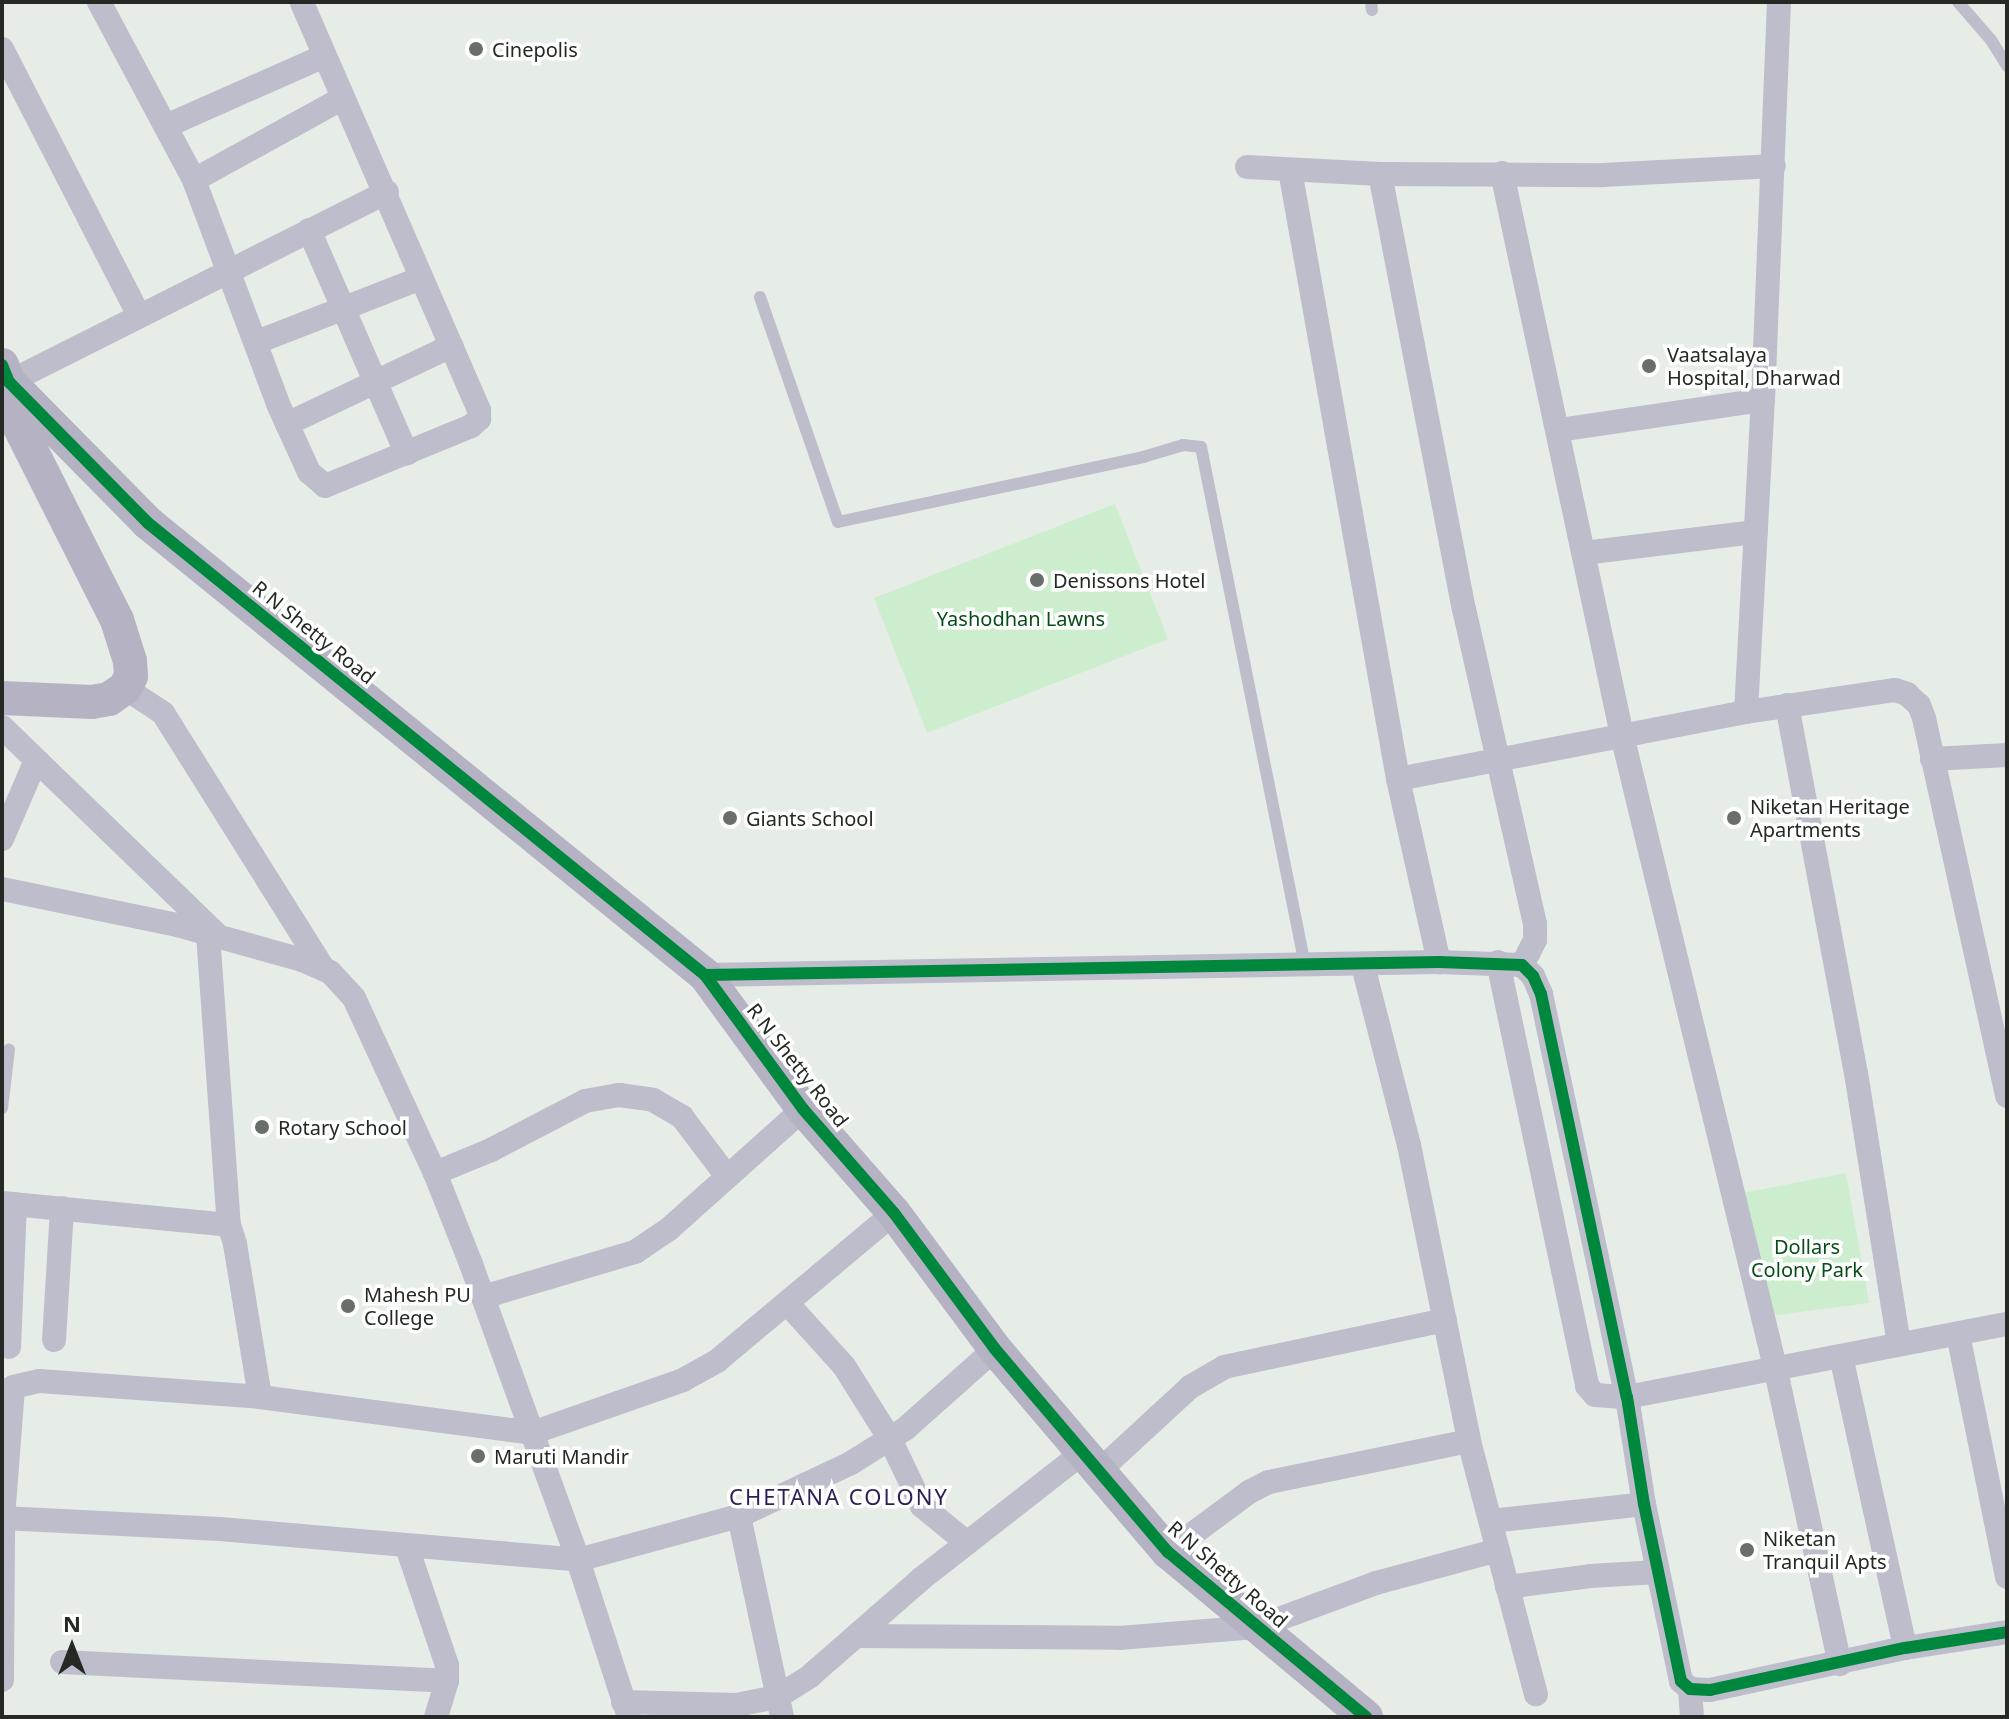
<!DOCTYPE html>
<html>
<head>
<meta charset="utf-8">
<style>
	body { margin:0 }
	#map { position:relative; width:2009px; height:1719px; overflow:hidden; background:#e6ede6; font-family:"Noto Sans",sans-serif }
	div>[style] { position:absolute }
	.green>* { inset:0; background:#cdeece }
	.lane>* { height:12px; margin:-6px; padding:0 6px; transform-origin:6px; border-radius:6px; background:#bebdcb }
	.street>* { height:24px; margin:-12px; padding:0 12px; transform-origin:12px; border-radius:12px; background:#bebdcb }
	.secondary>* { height:34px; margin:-17px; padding:0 17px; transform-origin:17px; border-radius:17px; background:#b5b2c4 }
	.cycleway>* { height:12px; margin:-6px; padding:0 6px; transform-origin:6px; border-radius:6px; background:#00873e }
	.dots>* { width:22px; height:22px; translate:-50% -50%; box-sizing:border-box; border:4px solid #fff; border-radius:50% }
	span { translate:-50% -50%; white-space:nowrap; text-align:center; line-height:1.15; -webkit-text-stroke:7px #fff; paint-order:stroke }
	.poi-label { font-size:20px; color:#242924 }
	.left { translate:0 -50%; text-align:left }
	.park-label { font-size:20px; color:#064e16 }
	.street-label { font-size:20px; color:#242924 }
	.neighbourhood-label { font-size:22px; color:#2d1d57; letter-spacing:2px }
	.frame { position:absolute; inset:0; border:4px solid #242924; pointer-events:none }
	.north { position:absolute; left:32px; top:1607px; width:80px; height:80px; -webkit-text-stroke:6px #fff; paint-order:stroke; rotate:0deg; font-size:22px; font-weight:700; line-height:32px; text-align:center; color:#242924 }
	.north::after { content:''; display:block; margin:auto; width:28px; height:36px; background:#242924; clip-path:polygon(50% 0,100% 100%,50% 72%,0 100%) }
</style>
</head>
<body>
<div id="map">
	<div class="green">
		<i style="clip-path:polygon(1115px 504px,1168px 639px,927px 733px,874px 598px)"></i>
		<i style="clip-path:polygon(1846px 1173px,1869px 1303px,1763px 1317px,1743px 1193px)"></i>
	</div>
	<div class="lane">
		<i style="left:1371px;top:2px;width:8px;rotate:83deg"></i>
		<i style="left:1958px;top:2px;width:50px;rotate:49deg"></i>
		<i style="left:1991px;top:40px;width:31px;rotate:58deg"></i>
		<i style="left:760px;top:297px;width:238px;rotate:70.9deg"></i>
		<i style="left:838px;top:522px;width:312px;rotate:-12deg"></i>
		<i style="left:1143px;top:457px;width:42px;rotate:-16.7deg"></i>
		<i style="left:1183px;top:445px;width:18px;rotate:6deg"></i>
		<i style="left:1201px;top:447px;width:528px;rotate:78.65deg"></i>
		<i style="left:2px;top:1108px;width:59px;rotate:-83.2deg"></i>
	</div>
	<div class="street">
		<i style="left:99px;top:2px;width:202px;rotate:61.9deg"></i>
		<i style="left:194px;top:180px;width:239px;rotate:69.4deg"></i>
		<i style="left:278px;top:404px;width:75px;rotate:65.5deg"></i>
		<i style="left:309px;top:472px;width:21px;rotate:41deg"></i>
		<i style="left:325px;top:486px;width:158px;rotate:-22.3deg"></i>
		<i style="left:471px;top:426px;width:11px;rotate:-41deg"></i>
		<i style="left:479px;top:419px;width:9px;rotate:-90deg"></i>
		<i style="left:479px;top:410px;width:445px;rotate:-113.5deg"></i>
		<i style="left:2px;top:49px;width:300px;rotate:62.8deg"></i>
		<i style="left:166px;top:126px;width:173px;rotate:-23.9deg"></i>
		<i style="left:1247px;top:167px;width:133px;rotate:3deg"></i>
		<i style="left:1380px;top:174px;width:223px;rotate:0.3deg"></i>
		<i style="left:1603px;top:175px;width:171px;rotate:-3deg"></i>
		<i style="left:1290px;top:170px;width:619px;rotate:79.94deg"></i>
		<i style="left:1398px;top:779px;width:188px;rotate:77.4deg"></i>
		<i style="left:1502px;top:173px;width:575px;rotate:77.95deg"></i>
		<i style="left:1622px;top:735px;width:654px;rotate:76.39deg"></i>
		<i style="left:1776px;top:1371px;width:300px;rotate:77.7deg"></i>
		<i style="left:1380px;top:174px;width:443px;rotate:79.1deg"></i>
		<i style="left:1464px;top:609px;width:323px;rotate:77.3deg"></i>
		<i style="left:1535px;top:924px;width:16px;rotate:90deg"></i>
		<i style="left:1535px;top:940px;width:28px;rotate:117deg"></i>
		<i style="left:194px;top:180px;width:170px;rotate:-28.8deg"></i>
		<i style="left:309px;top:230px;width:244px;rotate:66.4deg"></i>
		<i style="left:257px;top:342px;width:176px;rotate:-21.3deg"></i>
		<i style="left:9px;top:382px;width:423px;rotate:-26.7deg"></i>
		<i style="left:287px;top:424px;width:182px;rotate:-25.4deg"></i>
		<i style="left:1559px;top:430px;width:206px;rotate:-8.4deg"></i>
		<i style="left:1584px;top:553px;width:173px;rotate:-7deg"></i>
		<i style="left:125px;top:688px;width:45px;rotate:33.3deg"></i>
		<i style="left:163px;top:713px;width:303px;rotate:57.9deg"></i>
		<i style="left:1787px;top:705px;width:374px;rotate:79.4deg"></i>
		<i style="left:1856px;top:1073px;width:274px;rotate:81deg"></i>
		<i style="left:1746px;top:712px;width:312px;rotate:-86.9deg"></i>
		<i style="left:1763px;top:400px;width:398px;rotate:-87.7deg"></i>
		<i style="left:2px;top:727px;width:298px;rotate:44deg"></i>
		<i style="left:1932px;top:759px;width:75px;rotate:-3.1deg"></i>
		<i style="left:1398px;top:779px;width:354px;rotate:-10.9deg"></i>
		<i style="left:1746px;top:712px;width:151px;rotate:-8.4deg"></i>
		<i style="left:1895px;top:690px;width:13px;rotate:18deg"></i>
		<i style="left:1907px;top:694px;width:16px;rotate:43deg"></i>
		<i style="left:1919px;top:705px;width:14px;rotate:69deg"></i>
		<i style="left:1924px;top:718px;width:387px;rotate:77.6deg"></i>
		<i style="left:2px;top:839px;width:86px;rotate:-66.7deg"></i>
		<i style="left:2px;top:889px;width:179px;rotate:11.6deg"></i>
		<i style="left:177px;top:925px;width:130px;rotate:15.6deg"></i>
		<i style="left:302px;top:960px;width:30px;rotate:23deg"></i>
		<i style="left:330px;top:972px;width:35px;rotate:47deg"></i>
		<i style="left:354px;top:998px;width:193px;rotate:65.2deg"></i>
		<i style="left:435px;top:1173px;width:98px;rotate:68.4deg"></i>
		<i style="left:471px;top:1264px;width:315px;rotate:70.1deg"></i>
		<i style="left:578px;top:1560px;width:165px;rotate:72deg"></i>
		<i style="left:208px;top:934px;width:292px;rotate:85.9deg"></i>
		<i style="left:1498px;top:962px;width:433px;rotate:78.1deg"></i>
		<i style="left:1587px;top:1386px;width:12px;rotate:48deg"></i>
		<i style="left:1595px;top:1395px;width:32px;rotate:4deg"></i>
		<i style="left:1627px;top:1397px;width:387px;rotate:-10.9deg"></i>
		<i style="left:1363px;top:966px;width:185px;rotate:75.6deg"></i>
		<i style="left:1409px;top:1145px;width:302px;rotate:78.5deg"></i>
		<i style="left:1469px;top:1441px;width:262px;rotate:75.2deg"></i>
		<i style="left:705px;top:975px;width:734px;rotate:-1.01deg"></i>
		<i style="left:1439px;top:962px;width:83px;rotate:2.1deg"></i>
		<i style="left:1522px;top:965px;width:16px;rotate:45deg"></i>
		<i style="left:1533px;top:976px;width:20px;rotate:66deg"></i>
		<i style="left:1541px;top:994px;width:412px;rotate:78deg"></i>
		<i style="left:1627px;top:1397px;width:108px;rotate:81deg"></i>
		<i style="left:1644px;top:1504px;width:181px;rotate:78.2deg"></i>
		<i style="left:1681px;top:1681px;width:12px;rotate:42deg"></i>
		<i style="left:1690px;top:1689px;width:20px;rotate:3deg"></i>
		<i style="left:1710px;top:1690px;width:199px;rotate:-12.2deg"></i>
		<i style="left:1905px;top:1648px;width:103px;rotate:-8.9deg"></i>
		<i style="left:435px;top:1173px;width:61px;rotate:-22.3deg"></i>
		<i style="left:491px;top:1150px;width:106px;rotate:-27.5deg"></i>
		<i style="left:585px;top:1101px;width:35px;rotate:-10deg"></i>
		<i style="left:619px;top:1095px;width:34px;rotate:8deg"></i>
		<i style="left:653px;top:1100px;width:34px;rotate:30deg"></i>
		<i style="left:682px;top:1117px;width:73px;rotate:52.8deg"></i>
		<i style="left:2px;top:1203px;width:228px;rotate:5.5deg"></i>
		<i style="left:229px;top:1225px;width:20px;rotate:72deg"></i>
		<i style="left:235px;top:1244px;width:155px;rotate:80.7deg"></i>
		<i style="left:483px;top:1297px;width:159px;rotate:-16.5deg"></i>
		<i style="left:635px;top:1252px;width:41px;rotate:-34.1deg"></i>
		<i style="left:669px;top:1229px;width:180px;rotate:-41.8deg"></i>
		<i style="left:787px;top:1303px;width:85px;rotate:47.9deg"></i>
		<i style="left:844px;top:1366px;width:86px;rotate:57.8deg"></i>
		<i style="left:890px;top:1439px;width:74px;rotate:64.5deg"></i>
		<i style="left:922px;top:1506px;width:58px;rotate:39.4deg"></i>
		<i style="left:1958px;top:1334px;width:248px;rotate:78.6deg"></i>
		<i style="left:54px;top:1340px;width:132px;rotate:-86.5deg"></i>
		<i style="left:9px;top:1347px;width:143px;rotate:-87.6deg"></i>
		<i style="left:1841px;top:1356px;width:299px;rotate:77.6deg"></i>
		<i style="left:1098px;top:1472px;width:125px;rotate:-42.7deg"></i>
		<i style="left:1190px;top:1387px;width:39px;rotate:-30deg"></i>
		<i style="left:1224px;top:1367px;width:226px;rotate:-12deg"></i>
		<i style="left:739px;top:1516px;width:206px;rotate:77.9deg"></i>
		<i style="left:3px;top:1518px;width:217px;rotate:2.9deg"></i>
		<i style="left:220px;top:1529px;width:359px;rotate:4.9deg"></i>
		<i style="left:578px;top:1560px;width:167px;rotate:-15.3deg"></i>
		<i style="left:739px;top:1516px;width:124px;rotate:-25.3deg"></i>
		<i style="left:851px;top:1463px;width:64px;rotate:-32.2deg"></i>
		<i style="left:905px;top:1429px;width:120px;rotate:-41.6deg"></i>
		<i style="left:1491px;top:1521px;width:154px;rotate:-6.3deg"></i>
		<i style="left:407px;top:1547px;width:125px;rotate:71.3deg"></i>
		<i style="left:447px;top:1665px;width:16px;rotate:90deg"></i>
		<i style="left:447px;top:1681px;width:38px;rotate:107deg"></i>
		<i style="left:1168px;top:1552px;width:101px;rotate:-36.5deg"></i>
		<i style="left:1249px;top:1492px;width:22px;rotate:-27deg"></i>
		<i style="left:1269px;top:1482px;width:204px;rotate:-11.6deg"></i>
		<i style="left:1507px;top:1587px;width:84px;rotate:-7.5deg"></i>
		<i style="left:1590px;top:1576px;width:68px;rotate:-3.4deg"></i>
		<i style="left:857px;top:1636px;width:262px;rotate:0.4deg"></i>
		<i style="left:1119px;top:1638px;width:138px;rotate:-4.6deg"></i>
		<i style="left:1257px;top:1627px;width:127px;rotate:-20.3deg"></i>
		<i style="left:1376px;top:1583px;width:126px;rotate:-15.1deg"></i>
		<i style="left:62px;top:1662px;width:385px;rotate:2.8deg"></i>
		<i style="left:2px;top:1680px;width:162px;rotate:-89.6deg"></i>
		<i style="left:3px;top:1518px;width:131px;rotate:-85.6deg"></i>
		<i style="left:13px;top:1387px;width:27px;rotate:-13deg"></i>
		<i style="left:39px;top:1381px;width:222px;rotate:4.1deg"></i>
		<i style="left:260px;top:1397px;width:274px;rotate:7.5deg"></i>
		<i style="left:532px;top:1433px;width:160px;rotate:-19.3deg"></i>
		<i style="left:683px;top:1380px;width:39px;rotate:-29deg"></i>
		<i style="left:717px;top:1361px;width:231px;rotate:-39.9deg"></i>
		<i style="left:1690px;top:1689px;width:28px;rotate:86deg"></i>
		<i style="left:623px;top:1702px;width:113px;rotate:1.5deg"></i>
		<i style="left:736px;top:1705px;width:42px;rotate:-11deg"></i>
		<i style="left:777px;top:1697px;width:39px;rotate:-32deg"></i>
		<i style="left:810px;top:1676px;width:147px;rotate:-41.1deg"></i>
		<i style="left:921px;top:1579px;width:203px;rotate:-38deg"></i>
	</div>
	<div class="secondary">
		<i style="left:2px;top:365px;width:18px;rotate:68deg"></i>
		<i style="left:9px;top:382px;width:198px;rotate:45.4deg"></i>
		<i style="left:148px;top:523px;width:717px;rotate:39.06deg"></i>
		<i style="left:705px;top:975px;width:166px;rotate:53.8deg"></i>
		<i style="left:803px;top:1109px;width:138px;rotate:48.8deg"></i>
		<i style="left:894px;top:1213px;width:169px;rotate:53.4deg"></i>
		<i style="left:995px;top:1349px;width:267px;rotate:49.6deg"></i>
		<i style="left:1168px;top:1552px;width:258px;rotate:39.8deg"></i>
		<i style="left:2px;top:698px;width:90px;rotate:2.5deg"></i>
		<i style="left:92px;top:702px;width:17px;rotate:-10deg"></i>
		<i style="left:109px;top:699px;width:19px;rotate:-35deg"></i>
		<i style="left:125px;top:688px;width:13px;rotate:-63deg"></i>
		<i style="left:131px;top:676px;width:15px;rotate:-94deg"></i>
		<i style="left:130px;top:661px;width:43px;rotate:-107.6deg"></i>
		<i style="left:117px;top:620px;width:240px;rotate:-116.8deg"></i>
		<i style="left:9px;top:406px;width:17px;rotate:-93deg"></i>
	</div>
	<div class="cycleway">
		<i style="left:2px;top:365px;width:18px;rotate:68deg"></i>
		<i style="left:9px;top:382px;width:198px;rotate:45.4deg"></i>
		<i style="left:148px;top:523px;width:717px;rotate:39.06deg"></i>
		<i style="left:705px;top:975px;width:166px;rotate:53.8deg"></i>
		<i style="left:803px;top:1109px;width:138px;rotate:48.8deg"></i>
		<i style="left:894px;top:1213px;width:169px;rotate:53.4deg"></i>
		<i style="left:995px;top:1349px;width:267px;rotate:49.6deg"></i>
		<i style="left:1168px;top:1552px;width:258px;rotate:39.8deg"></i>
		<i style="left:705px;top:975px;width:734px;rotate:-1.01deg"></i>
		<i style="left:1439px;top:962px;width:83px;rotate:2.1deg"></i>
		<i style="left:1522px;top:965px;width:16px;rotate:45deg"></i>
		<i style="left:1533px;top:976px;width:20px;rotate:66deg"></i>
		<i style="left:1541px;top:994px;width:412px;rotate:78deg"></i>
		<i style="left:1627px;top:1397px;width:108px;rotate:81deg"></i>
		<i style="left:1644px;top:1504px;width:181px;rotate:78.2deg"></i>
		<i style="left:1681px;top:1681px;width:12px;rotate:42deg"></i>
		<i style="left:1690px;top:1689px;width:20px;rotate:3deg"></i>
		<i style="left:1710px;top:1690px;width:199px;rotate:-12.2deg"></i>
		<i style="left:1905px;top:1648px;width:103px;rotate:-8.9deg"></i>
	</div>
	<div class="dots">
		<i style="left:476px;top:49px;background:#686e68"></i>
		<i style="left:1649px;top:366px;background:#686e68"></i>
		<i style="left:1037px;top:580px;background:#686e68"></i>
		<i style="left:730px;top:818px;background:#686e68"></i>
		<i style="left:1734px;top:818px;background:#686e68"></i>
		<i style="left:262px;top:1127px;background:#686e68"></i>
		<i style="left:348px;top:1306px;background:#686e68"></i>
		<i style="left:478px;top:1456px;background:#686e68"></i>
		<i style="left:1747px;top:1550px;background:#686e68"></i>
	</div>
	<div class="poi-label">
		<span class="left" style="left:492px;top:49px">Cinepolis</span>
		<span class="left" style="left:1667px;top:366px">Vaatsalaya<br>Hospital, Dharwad</span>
		<span class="left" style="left:1053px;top:580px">Denissons Hotel</span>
		<span class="left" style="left:1750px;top:818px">Niketan Heritage<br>Apartments</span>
		<span class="left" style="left:746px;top:818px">Giants School</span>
		<span class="left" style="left:278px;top:1127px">Rotary School</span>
		<span class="left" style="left:364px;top:1306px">Mahesh PU<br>College</span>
		<span class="left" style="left:494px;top:1456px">Maruti Mandir</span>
		<span class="left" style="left:1763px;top:1550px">Niketan<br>Tranquil Apts</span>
	</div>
	<div class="park-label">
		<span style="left:1021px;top:618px">Yashodhan Lawns</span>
		<span style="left:1807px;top:1258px">Dollars<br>Colony Park</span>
	</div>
	<div class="street-label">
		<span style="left:314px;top:632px;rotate:39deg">R N Shetty Road</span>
		<span style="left:798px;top:1065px;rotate:52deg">R N Shetty Road</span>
		<span style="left:1228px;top:1574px;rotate:41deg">R N Shetty Road</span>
	</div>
	<div class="neighbourhood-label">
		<span style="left:839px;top:1497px">CHETANA COLONY</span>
	</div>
	<div class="frame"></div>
	<div class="north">N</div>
</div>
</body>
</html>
